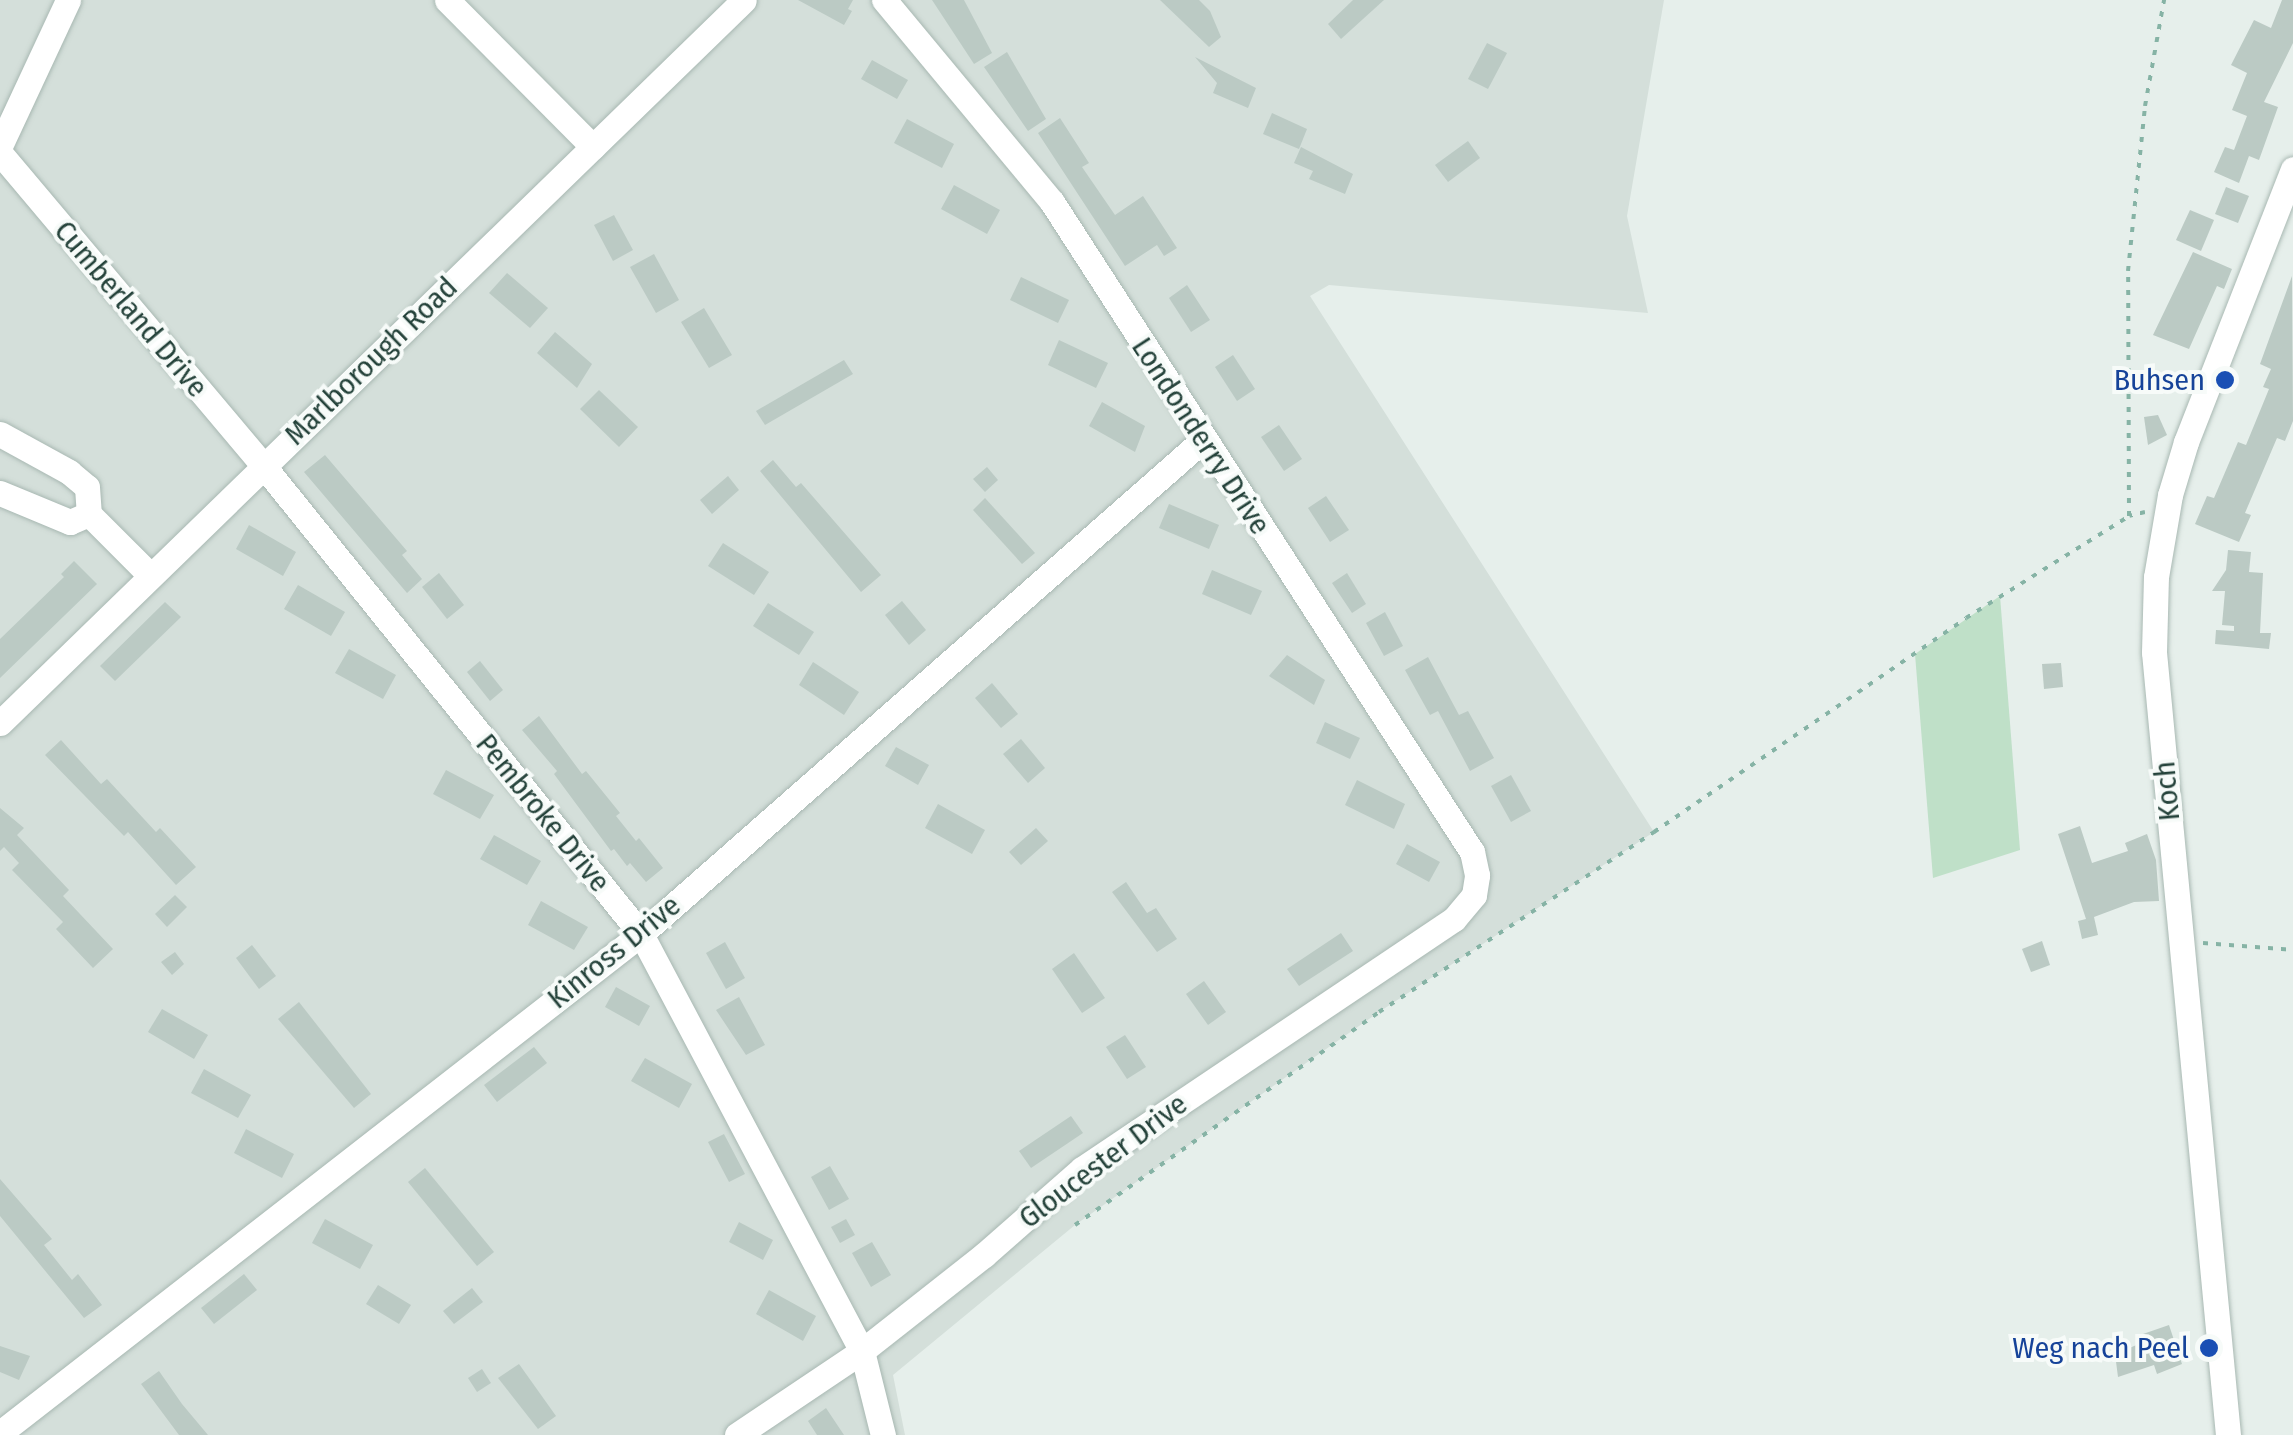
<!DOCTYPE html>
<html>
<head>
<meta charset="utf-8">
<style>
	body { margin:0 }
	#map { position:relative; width:2293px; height:1435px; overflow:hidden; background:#e6efeb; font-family:"Fira Sans Condensed",sans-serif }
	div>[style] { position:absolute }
	.built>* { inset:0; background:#d4dfda }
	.green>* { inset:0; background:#bfe0c8 }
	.building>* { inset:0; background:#bbcac4 }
	.path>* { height:4px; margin-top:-2px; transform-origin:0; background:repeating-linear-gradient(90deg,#86b3a5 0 5px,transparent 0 13px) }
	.roads { filter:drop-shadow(0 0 2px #a8b8b2) drop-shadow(0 0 2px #a8b8b2) }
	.minor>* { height:25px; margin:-12.5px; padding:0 12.5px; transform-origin:12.5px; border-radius:12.5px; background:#fff }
	.dots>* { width:28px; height:28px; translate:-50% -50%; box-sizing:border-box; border:5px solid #f7fbf9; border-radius:50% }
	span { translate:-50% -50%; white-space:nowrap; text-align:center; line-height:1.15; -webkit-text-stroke:8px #f7fbf9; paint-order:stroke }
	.street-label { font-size:30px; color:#24423a }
	.transit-label { font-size:30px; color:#164399 }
	.right { translate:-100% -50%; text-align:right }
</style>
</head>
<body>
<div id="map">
	<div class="built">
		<i style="clip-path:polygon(0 0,1664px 0,1627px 216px,1648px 313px,1329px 285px,1310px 296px,1654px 832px,1379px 1012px,1075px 1225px,893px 1375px,905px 1435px,0 1435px)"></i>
	</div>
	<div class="green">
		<i style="clip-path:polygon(2000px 596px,2020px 850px,1933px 878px,1915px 654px)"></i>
	</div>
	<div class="building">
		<i style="clip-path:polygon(798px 0,853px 0,848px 9px,852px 11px,844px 25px)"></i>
		<i style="clip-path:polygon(932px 0,964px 0,992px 53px,974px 64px)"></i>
		<i style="clip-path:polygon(1160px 0,1199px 0,1210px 11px,1221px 37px,1209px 47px)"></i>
		<i style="clip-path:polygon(1353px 0,1384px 0,1341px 39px,1328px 24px)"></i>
		<i style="clip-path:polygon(2282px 0,2293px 0,2293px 43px,2264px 102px,2278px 107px,2259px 160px,2249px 156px,2239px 183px,2214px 172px,2225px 147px,2234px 150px,2247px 116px,2232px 110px,2247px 73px,2231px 65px,2254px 20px,2271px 28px)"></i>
		<i style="clip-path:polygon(1487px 43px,1507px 53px,1488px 89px,1468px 79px)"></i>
		<i style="clip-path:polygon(1007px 52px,1046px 119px,1028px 131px,984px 67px)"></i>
		<i style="clip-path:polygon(1195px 57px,1256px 88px,1248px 108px,1213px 93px,1217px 83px)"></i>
		<i style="clip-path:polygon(872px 60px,908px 80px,897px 99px,861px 79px)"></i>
		<i style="clip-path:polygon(1272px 113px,1307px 129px,1299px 149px,1263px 134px)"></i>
		<i style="clip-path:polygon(1060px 118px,1089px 163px,1082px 167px,1115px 215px,1143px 196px,1177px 248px,1164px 256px,1157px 245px,1125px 266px,1038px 133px)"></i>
		<i style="clip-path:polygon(907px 119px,954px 144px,942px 168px,894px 143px)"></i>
		<i style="clip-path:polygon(1468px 141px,1480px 158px,1448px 182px,1435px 165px)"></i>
		<i style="clip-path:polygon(1301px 147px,1353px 174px,1345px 194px,1309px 179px,1313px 171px,1294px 163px)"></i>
		<i style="clip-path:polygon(954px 185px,1000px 210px,987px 234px,941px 209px)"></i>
		<i style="clip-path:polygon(2226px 187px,2249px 196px,2238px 223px,2215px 214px)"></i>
		<i style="clip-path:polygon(2190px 210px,2214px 220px,2201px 251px,2176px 240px)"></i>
		<i style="clip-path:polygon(614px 215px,633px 250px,613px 261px,594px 225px)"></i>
		<i style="clip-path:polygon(2193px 252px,2232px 269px,2224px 289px,2217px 286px,2189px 349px,2153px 335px)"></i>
		<i style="clip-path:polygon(654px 254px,679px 300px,656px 313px,630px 267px)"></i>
		<i style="clip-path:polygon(507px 273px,548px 308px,530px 328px,489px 293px)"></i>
		<i style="clip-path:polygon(2292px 276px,2293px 421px,2285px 441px,2277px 438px,2245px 513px,2251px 515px,2239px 542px,2195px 524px,2207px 496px,2214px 498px,2238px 442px,2246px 445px,2269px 389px,2263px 387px,2271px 369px,2260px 364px)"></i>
		<i style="clip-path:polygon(1021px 277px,1069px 300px,1058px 323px,1010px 300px)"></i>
		<i style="clip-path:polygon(1187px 285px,1210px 320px,1191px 332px,1169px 298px)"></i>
		<i style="clip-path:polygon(704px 308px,732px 355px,709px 368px,681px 322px)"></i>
		<i style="clip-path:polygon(555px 332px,592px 364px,577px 388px,537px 353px)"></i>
		<i style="clip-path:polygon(1059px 340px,1108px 363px,1096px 388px,1048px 365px)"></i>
		<i style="clip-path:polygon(1233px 355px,1255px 389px,1237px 401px,1215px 367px)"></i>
		<i style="clip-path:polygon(844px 360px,853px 374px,765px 425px,756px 411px)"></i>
		<i style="clip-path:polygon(599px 390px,638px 427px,619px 447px,580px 409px)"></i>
		<i style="clip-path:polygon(1102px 402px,1145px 426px,1135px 452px,1089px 426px)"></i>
		<i style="clip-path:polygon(2158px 415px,2167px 435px,2148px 445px,2144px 417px)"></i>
		<i style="clip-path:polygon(1279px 425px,1302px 459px,1284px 471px,1261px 437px)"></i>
		<i style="clip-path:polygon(325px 455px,407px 551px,402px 555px,422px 579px,407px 593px,304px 472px)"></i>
		<i style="clip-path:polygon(773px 460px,796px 487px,801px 483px,881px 575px,861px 592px,760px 471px)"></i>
		<i style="clip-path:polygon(987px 467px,998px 480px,985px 492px,973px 479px)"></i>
		<i style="clip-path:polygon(728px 476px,739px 490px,712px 514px,700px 500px)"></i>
		<i style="clip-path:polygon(1326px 496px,1349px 530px,1330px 542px,1308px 508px)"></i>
		<i style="clip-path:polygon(985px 498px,1035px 553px,1022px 564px,973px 510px)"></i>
		<i style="clip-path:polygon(1169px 504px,1219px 525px,1209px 549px,1159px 528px)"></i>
		<i style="clip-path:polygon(249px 525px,296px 552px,283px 576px,236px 549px)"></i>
		<i style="clip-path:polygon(723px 543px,769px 572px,754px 595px,708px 566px)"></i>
		<i style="clip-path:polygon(2228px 550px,2251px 552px,2249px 572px,2263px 573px,2260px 633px,2271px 633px,2269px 649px,2215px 644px,2216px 630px,2234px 631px,2234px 626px,2222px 625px,2225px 591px,2212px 591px,2226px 570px)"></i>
		<i style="clip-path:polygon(74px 561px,97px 584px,0 678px,0 639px,64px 577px,61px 574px)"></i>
		<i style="clip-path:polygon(1212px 570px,1262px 591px,1251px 615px,1202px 594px)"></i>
		<i style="clip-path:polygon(439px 573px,464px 605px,447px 619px,422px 587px)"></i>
		<i style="clip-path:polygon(1347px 573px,1366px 604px,1352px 613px,1332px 583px)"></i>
		<i style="clip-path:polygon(298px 585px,345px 612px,331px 636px,284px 609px)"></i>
		<i style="clip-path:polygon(902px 601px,926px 630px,909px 645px,885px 615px)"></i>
		<i style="clip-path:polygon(165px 602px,181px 617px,115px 681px,100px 666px)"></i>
		<i style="clip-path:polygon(768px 603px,814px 632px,799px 655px,753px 626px)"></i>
		<i style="clip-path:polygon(1385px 612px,1403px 646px,1384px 656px,1366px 623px)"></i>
		<i style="clip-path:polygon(349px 649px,396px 675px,383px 699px,335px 673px)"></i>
		<i style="clip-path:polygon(1287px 655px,1325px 680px,1314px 705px,1269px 676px)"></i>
		<i style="clip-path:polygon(1428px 657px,1459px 715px,1468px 711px,1494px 758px,1470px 771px,1438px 711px,1430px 715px,1405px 670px)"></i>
		<i style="clip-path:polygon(480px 661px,503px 690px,490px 701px,467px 672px)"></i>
		<i style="clip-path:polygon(813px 662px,859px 692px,844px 715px,799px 685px)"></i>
		<i style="clip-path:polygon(2061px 663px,2063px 687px,2044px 689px,2042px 664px)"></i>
		<i style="clip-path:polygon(992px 683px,1018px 714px,1001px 728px,975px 698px)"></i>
		<i style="clip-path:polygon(539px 716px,582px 774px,586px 771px,620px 813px,616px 816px,636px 841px,639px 838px,663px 868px,646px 882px,630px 863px,627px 866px,614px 849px,611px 851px,554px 774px,557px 771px,522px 730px)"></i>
		<i style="clip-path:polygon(1325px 722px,1360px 738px,1350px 759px,1316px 743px)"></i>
		<i style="clip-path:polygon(1021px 739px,1045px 768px,1028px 783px,1003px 754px)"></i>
		<i style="clip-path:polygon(61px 740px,101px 784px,107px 779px,156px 832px,160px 828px,196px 867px,176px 885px,128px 832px,124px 836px,45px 755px)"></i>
		<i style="clip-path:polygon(896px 747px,929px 765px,918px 785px,885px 766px)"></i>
		<i style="clip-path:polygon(446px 770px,494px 795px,480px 819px,433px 794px)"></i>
		<i style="clip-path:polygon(1511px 775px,1531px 811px,1511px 822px,1491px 786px)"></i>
		<i style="clip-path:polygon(1357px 780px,1405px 804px,1394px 829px,1345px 805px)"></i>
		<i style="clip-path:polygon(938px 804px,985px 830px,972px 854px,925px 828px)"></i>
		<i style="clip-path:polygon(0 808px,24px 828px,17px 835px,69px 890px,63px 896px,113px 949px,93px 968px,56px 929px,63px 922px,12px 870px,19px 863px,4px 847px,0 851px)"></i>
		<i style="clip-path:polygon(2080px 826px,2092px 863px,2128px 851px,2125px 843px,2147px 834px,2156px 860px,2159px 901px,2134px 902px,2094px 917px,2098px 935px,2082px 939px,2078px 921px,2086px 919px,2058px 834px)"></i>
		<i style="clip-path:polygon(1036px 828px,1048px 841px,1021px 865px,1009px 852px)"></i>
		<i style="clip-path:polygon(494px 835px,541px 861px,527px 885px,480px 859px)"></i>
		<i style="clip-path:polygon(1407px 844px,1440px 862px,1429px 882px,1396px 864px)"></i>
		<i style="clip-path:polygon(1126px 882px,1147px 913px,1156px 908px,1177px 939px,1157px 952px,1112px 892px)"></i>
		<i style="clip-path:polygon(175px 895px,187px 907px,167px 927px,155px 914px)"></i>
		<i style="clip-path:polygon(541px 901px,588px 927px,574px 950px,528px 925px)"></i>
		<i style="clip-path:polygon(1341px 933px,1353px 951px,1299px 986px,1287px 969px)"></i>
		<i style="clip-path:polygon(2042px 941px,2050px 965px,2031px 972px,2022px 949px)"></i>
		<i style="clip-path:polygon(725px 942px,745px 978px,726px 989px,706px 953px)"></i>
		<i style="clip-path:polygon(252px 945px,276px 976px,259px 989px,236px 958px)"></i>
		<i style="clip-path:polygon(175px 952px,184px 964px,172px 975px,161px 962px)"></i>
		<i style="clip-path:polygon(1074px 953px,1105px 998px,1082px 1013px,1052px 969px)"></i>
		<i style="clip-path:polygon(1204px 981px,1226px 1012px,1208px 1025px,1186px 994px)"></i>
		<i style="clip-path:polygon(616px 987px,650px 1006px,639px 1026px,605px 1007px)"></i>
		<i style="clip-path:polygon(739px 997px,765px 1045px,746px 1055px,716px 1010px)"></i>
		<i style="clip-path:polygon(299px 1002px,371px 1094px,354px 1108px,278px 1019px)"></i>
		<i style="clip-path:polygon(162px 1009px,208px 1035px,194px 1059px,148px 1032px)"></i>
		<i style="clip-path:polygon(1125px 1035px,1146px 1067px,1127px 1079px,1106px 1047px)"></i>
		<i style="clip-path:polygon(534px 1047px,547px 1063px,497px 1102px,484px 1085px)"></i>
		<i style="clip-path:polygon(645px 1058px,692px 1084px,679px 1108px,631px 1081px)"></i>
		<i style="clip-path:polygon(204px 1069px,251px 1095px,238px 1118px,191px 1093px)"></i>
		<i style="clip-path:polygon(1071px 1116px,1083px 1133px,1031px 1168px,1019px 1151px)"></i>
		<i style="clip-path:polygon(246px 1129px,294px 1154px,282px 1178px,234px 1153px)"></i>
		<i style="clip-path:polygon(724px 1134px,745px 1174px,729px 1182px,708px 1142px)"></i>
		<i style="clip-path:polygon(830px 1166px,849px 1199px,829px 1210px,811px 1177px)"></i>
		<i style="clip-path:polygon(425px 1168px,494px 1252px,477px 1266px,408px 1182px)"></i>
		<i style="clip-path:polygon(0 1179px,52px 1239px,44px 1245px,72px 1280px,78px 1274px,102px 1305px,84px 1318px,0 1216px)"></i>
		<i style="clip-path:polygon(325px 1219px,373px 1245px,360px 1269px,312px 1243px)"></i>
		<i style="clip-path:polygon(846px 1219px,855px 1235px,840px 1243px,831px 1227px)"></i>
		<i style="clip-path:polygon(739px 1222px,773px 1240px,763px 1260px,729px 1242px)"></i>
		<i style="clip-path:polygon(872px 1242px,891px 1275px,871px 1287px,852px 1253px)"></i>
		<i style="clip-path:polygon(244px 1274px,257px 1290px,214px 1324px,201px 1308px)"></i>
		<i style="clip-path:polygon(378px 1285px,411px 1305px,399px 1324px,366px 1304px)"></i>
		<i style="clip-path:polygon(472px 1288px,483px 1302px,454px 1324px,443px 1311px)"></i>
		<i style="clip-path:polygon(769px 1290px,816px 1316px,803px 1341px,756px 1314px)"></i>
		<i style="clip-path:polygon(2169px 1325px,2182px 1364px,2157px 1374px,2154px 1365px,2118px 1377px,2115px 1354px,2146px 1341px,2143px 1334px)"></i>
		<i style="clip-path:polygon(0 1346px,30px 1356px,19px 1380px,0 1372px)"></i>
		<i style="clip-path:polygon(519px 1364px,556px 1416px,538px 1429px,498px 1378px)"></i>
		<i style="clip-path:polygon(482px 1369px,491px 1383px,477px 1392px,468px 1378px)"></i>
		<i style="clip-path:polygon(159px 1371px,182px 1404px,208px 1435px,179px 1435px,141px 1384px)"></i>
		<i style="clip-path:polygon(826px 1408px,844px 1435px,817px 1435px,808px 1421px)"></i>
	</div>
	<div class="path">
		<i style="left:2145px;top:512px;width:16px;rotate:166deg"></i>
		<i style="left:2129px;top:516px;width:245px;rotate:-90.2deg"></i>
		<i style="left:2128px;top:271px;width:166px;rotate:-84.1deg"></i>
		<i style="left:2145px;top:106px;width:108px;rotate:-79.8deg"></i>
		<i style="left:2203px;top:943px;width:90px;rotate:4.4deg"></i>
		<i style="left:1075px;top:1225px;width:371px;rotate:-35deg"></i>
		<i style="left:1379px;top:1012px;width:329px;rotate:-33.2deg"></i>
		<i style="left:1654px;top:832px;width:378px;rotate:-34.4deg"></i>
		<i style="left:1966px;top:618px;width:192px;rotate:-32deg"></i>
	</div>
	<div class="roads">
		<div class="minor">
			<i style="left:447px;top:0;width:207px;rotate:45.2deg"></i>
			<i style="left:0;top:146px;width:161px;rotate:-65deg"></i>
			<i style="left:0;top:153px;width:407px;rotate:49.9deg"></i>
			<i style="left:262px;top:464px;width:604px;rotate:51.12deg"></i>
			<i style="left:641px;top:934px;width:472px;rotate:62.1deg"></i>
			<i style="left:862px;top:1351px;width:87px;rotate:76deg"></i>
			<i style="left:0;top:434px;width:79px;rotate:28.8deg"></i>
			<i style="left:69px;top:472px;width:23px;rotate:40deg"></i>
			<i style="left:87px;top:487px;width:27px;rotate:86deg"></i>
			<i style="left:89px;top:514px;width:86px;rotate:45deg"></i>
			<i style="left:0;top:493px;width:76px;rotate:22.5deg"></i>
			<i style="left:70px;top:522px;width:21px;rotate:-23deg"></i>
			<i style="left:0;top:723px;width:1037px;rotate:-44.18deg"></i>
			<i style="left:0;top:1433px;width:812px;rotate:-37.9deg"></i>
			<i style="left:641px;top:934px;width:748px;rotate:-41.32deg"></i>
			<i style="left:737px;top:1435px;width:151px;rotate:-33.9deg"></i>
			<i style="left:862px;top:1351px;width:155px;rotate:-38.2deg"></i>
			<i style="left:984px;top:1255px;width:130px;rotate:-41.3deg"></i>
			<i style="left:1082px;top:1169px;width:448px;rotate:-33.9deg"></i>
			<i style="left:1454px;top:919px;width:31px;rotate:-50deg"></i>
			<i style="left:1474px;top:895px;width:20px;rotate:-81deg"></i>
			<i style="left:1477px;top:875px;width:24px;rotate:-102deg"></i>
			<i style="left:1472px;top:852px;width:774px;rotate:-122.87deg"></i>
			<i style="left:1052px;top:202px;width:263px;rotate:-129.7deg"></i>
			<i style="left:2228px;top:1435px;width:786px;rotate:-95.4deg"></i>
			<i style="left:2154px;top:652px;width:75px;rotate:-88.5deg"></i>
			<i style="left:2156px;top:577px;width:83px;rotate:-80.3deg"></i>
			<i style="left:2170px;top:495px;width:55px;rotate:-73.2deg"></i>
			<i style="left:2186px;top:442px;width:293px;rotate:-68.6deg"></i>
		</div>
	</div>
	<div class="dots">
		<i style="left:2225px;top:380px;background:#1a4fb4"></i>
		<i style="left:2209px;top:1348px;background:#1a4fb4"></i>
	</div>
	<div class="street-label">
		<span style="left:131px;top:309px;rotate:50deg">Cumberland Drive</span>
		<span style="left:371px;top:361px;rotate:-44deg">Marlborough Road</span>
		<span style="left:1201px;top:436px;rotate:57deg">Londonderry Drive</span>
		<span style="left:2167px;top:791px;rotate:-95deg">Koch</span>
		<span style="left:543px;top:813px;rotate:51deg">Pembroke Drive</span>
		<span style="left:614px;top:952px;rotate:-39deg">Kinross Drive</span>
		<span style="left:1103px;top:1161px;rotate:-37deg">Gloucester Drive</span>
	</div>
	<div class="transit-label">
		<span class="right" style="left:2205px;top:380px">Buhsen</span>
		<span class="right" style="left:2189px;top:1348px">Weg nach Peel</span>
	</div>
</div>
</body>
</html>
